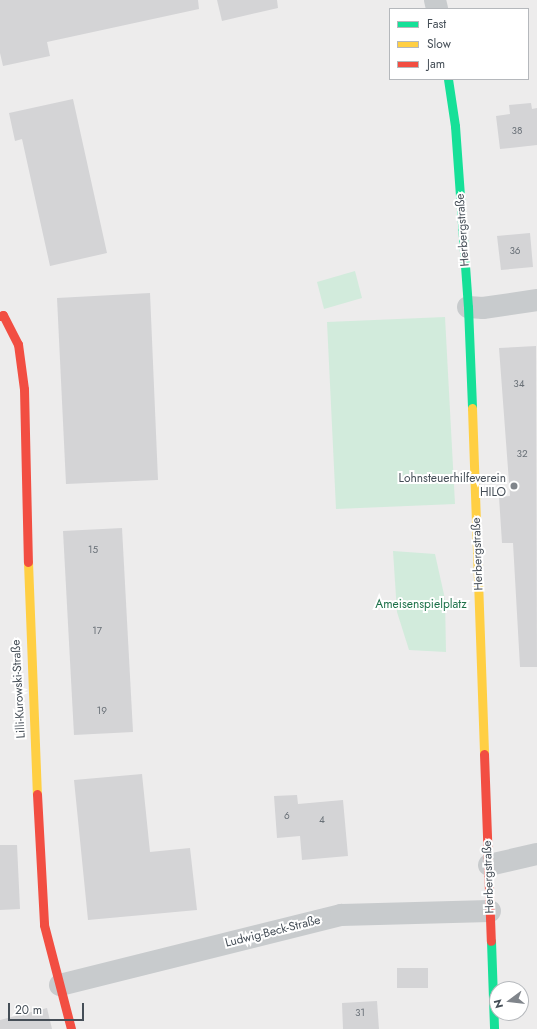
<!DOCTYPE html>
<html>
<head>
<meta charset="utf-8">
<style>
	body { margin:0 }
	#map { position:relative; width:537px; height:1029px; overflow:hidden; background:#edecec; font-family:Jost,sans-serif }
	div>[style] { position:absolute }
	.green>* { inset:0; background:#d2ebdc }
	.building>* { inset:0; background:#d4d4d6 }
	.street>* { height:22px; margin:-11px; padding:0 11px; transform-origin:11px; border-radius:11px; background:#c8cbcd }
	.fast>* { height:9px; margin:-4.5px; padding:0 4.5px; transform-origin:4.5px; border-radius:4.5px; background:#16e098 }
	.slow>* { height:9px; margin:-4.5px; padding:0 4.5px; transform-origin:4.5px; border-radius:4.5px; background:#ffcf43 }
	.jam>* { height:9px; margin:-4.5px; padding:0 4.5px; transform-origin:4.5px; border-radius:4.5px; background:#f24e42 }
	.dots>* { width:11px; height:11px; translate:-50% -50%; box-sizing:border-box; border:2px solid #fff; border-radius:50% }
	span { translate:-50% -50%; white-space:nowrap; text-align:center; line-height:1.15; -webkit-text-stroke:4px #fff; paint-order:stroke }
	.number-label { font-size:10px; color:#6a7178 }
	.number-label span { -webkit-text-stroke-width:0 }
	.street-label { font-size:12px; color:#454e57 }
	.poi-label { font-size:12px; color:#454e57 }
	.right { translate:-100% -50%; text-align:right }
	.park-label { font-size:12px; color:#1d7149 }
	.legend { position:absolute; left:389px; top:8px; width:140px; height:72px; box-sizing:border-box; background:#fff; border:1px solid #b5b8bc; margin:0; padding:5px 7px; list-style:none; font-size:12px; color:#454e57 }
	.legend li { display:flex; align-items:center; gap:8px; height:20px }
	.legend b { width:20px; border:1px solid #b5b8bc }
	.north { position:absolute; left:489px; top:981px; width:40px; height:40px; box-sizing:border-box; background:#fff; border:1px solid #b5b8bc; border-radius:50%; rotate:255deg; font-size:11px; font-weight:700; line-height:16px; text-align:center; color:#454e57 }
	.north::after { content:''; display:block; margin:auto; width:14px; height:18px; background:#80858b; clip-path:polygon(50% 0,100% 100%,50% 72%,0 100%) }
	.scale { position:absolute; left:8px; top:1003px; width:76px; height:18px; box-sizing:border-box; border:2px solid #454e57; border-top:0; padding-left:5px; font-size:12px; line-height:14px; white-space:nowrap; color:#454e57; -webkit-text-stroke:3px #fff; paint-order:stroke }
</style>
</head>
<body>
<div id="map">
	<div class="green">
		<i style="clip-path:polygon(355px 271px,362px 298px,324px 309px,317px 282px)"></i>
		<i style="clip-path:polygon(445px 317px,455px 504px,336px 509px,327px 322px)"></i>
		<i style="clip-path:polygon(393px 551px,435px 554px,445px 599px,446px 652px,409px 650px,397px 612px)"></i>
	</div>
	<div class="building">
		<i style="clip-path:polygon(0 0,198px 0,199px 9px,47px 42px,50px 56px,3px 66px,0 53px)"></i>
		<i style="clip-path:polygon(217px 0,277px 0,278px 8px,222px 21px)"></i>
		<i style="clip-path:polygon(73px 99px,107px 253px,50px 266px,22px 139px,15px 141px,9px 113px)"></i>
		<i style="clip-path:polygon(531px 103px,532px 109px,537px 108px,537px 145px,500px 149px,496px 116px,510px 114px,509px 105px)"></i>
		<i style="clip-path:polygon(530px 233px,533px 267px,501px 270px,497px 236px)"></i>
		<i style="clip-path:polygon(150px 293px,158px 480px,66px 484px,57px 298px)"></i>
		<i style="clip-path:polygon(536px 346px,537px 667px,520px 667px,513px 543px,502px 543px,499px 497px,510px 496px,499px 348px)"></i>
		<i style="clip-path:polygon(122px 528px,133px 732px,74px 735px,63px 531px)"></i>
		<i style="clip-path:polygon(142px 774px,150px 852px,190px 848px,197px 910px,88px 920px,74px 780px)"></i>
		<i style="clip-path:polygon(297px 795px,298px 804px,343px 800px,348px 856px,302px 860px,300px 836px,277px 838px,274px 796px)"></i>
		<i style="clip-path:polygon(0 845px,17px 845px,20px 909px,0 910px)"></i>
		<i style="clip-path:polygon(397px 968px,428px 968px,428px 988px,397px 988px)"></i>
		<i style="clip-path:polygon(377px 1001px,379px 1029px,343px 1029px,342px 1003px)"></i>
		<i style="clip-path:polygon(47px 1008px,52px 1029px,0 1029px,0 1020px)"></i>
	</div>
	<div class="street">
		<i style="left:435px;top:0;width:9px;rotate:77deg"></i>
		<i style="left:468px;top:307px;width:15px;rotate:4deg"></i>
		<i style="left:483px;top:308px;width:55px;rotate:-8.4deg"></i>
		<i style="left:489px;top:865px;width:49px;rotate:-12.9deg"></i>
		<i style="left:60px;top:985px;width:290px;rotate:-14deg"></i>
		<i style="left:341px;top:915px;width:149px;rotate:-1.5deg"></i>
	</div>
	<div class="fast">
		<i style="left:448px;top:79px;width:48px;rotate:81.5deg"></i>
		<i style="left:455px;top:126px;width:181px;rotate:85.9deg"></i>
		<i style="left:468px;top:307px;width:101px;rotate:87.7deg"></i>
		<i style="left:491px;top:941px;width:88px;rotate:88deg"></i>
	</div>
	<div class="slow">
		<i style="left:472px;top:408px;width:346px;rotate:88deg"></i>
		<i style="left:28px;top:562px;width:232px;rotate:87.8deg"></i>
	</div>
	<div class="jam">
		<i style="left:0;top:316px;width:3px;rotate:-18deg"></i>
		<i style="left:3px;top:315px;width:33px;rotate:63deg"></i>
		<i style="left:18px;top:344px;width:45px;rotate:82.4deg"></i>
		<i style="left:24px;top:389px;width:173px;rotate:88.7deg"></i>
		<i style="left:484px;top:754px;width:187px;rotate:87.9deg"></i>
		<i style="left:37px;top:794px;width:131px;rotate:86.9deg"></i>
		<i style="left:44px;top:925px;width:107px;rotate:75.4deg"></i>
	</div>
	<div class="dots">
		<i style="left:514px;top:486px;background:#80858b"></i>
	</div>
	<div class="number-label">
		<span style="left:517px;top:131px">38</span>
		<span style="left:515px;top:251px">36</span>
		<span style="left:519px;top:384px">34</span>
		<span style="left:522px;top:454px">32</span>
		<span style="left:93px;top:550px">15</span>
		<span style="left:97px;top:631px">17</span>
		<span style="left:102px;top:711px">19</span>
		<span style="left:287px;top:816px">6</span>
		<span style="left:322px;top:820px">4</span>
		<span style="left:360px;top:1013px">31</span>
	</div>
	<div class="street-label">
		<span style="left:463px;top:230px;rotate:-94deg">Herbergstraße</span>
		<span style="left:478px;top:554px;rotate:-92deg">Herbergstraße</span>
		<span style="left:19px;top:689px;rotate:-93deg">Lilli-Kurowski-Straße</span>
		<span style="left:489px;top:877px;rotate:-92deg">Herbergstraße</span>
		<span style="left:273px;top:932px;rotate:-14deg">Ludwig-Beck-Straße</span>
	</div>
	<div class="poi-label">
		<span class="right" style="left:506px;top:486px">Lohnsteuerhilfeverein<br>HILO</span>
	</div>
	<div class="park-label">
		<span style="left:421px;top:605px">Ameisenspielplatz</span>
	</div>
	<ul class="legend">
	<li><b style="height:5px;background:#16e098"></b>Fast</li>
	<li><b style="height:5px;background:#ffcf43"></b>Slow</li>
	<li><b style="height:5px;background:#f24e42"></b>Jam</li>
	</ul>
	<div class="north">N</div>
	<div class="scale">20 m</div>
</div>
</body>
</html>
